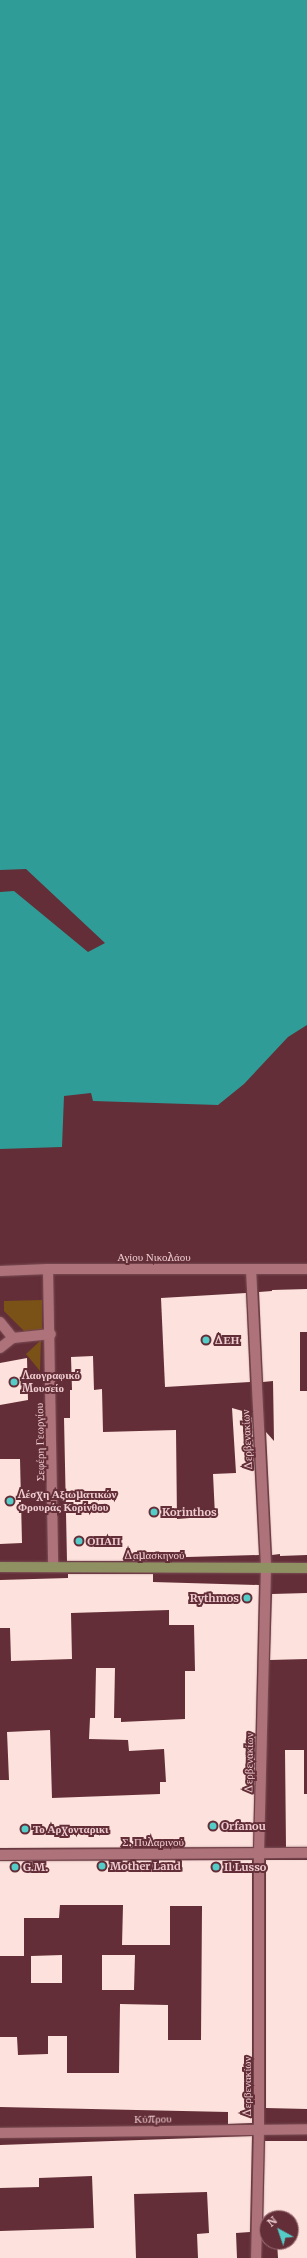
<!DOCTYPE html>
<html>
<head>
<meta charset="utf-8">
<style>
	body { margin:0 }
	#map { position:relative; width:307px; height:2258px; overflow:hidden; background:#632e37; font-family:Merriweather,serif }
	div>[style] { position:absolute }
	.green>* { inset:0; background:#7a5116 }
	.water>* { inset:0; background:#2f9c97 }
	.building>* { inset:0; background:#fce1dc }
	.roads { filter:drop-shadow(0 0 1px #7c4f57) drop-shadow(0 0 1px #7c4f57) }
	.minor>* { height:10px; margin:-5px; padding:0 5px; transform-origin:5px; border-radius:5px; background:#ae737a }
	.major>* { height:10px; margin:-5px; padding:0 5px; transform-origin:5px; border-radius:5px; background:#8f9163 }
	.dots>* { width:11px; height:11px; translate:-50% -50%; box-sizing:border-box; border:2px solid #632e37; border-radius:50% }
	span { translate:-50% -50%; white-space:nowrap; text-align:center; line-height:1.15; -webkit-text-stroke:4px #632e37; paint-order:stroke }
	.street-label { font-size:11px; color:#eecccf }
	.poi-label { font-size:11px; color:#eecccf; font-weight:700 }
	.left { translate:0 -50%; text-align:left }
	.right { translate:-100% -50%; text-align:right }
	.north { position:absolute; left:259px; top:2210px; width:40px; height:40px; box-sizing:border-box; background:#632e37; border:1px solid #9b6d74; border-radius:50%; rotate:320deg; font-size:11px; font-weight:700; line-height:16px; text-align:center; color:#eecccf }
	.north::after { content:''; display:block; margin:auto; width:14px; height:18px; background:#54cdc8; clip-path:polygon(50% 0,100% 100%,50% 72%,0 100%) }
</style>
</head>
<body>
<div id="map">
	<div class="green">
		<i style="clip-path:polygon(42px 1300px,42px 1329px,24px 1331px,4px 1311px,4px 1301px)"></i>
		<i style="clip-path:polygon(41px 1340px,40px 1371px,26px 1354px)"></i>
	</div>
	<div class="water">
		<i style="clip-path:polygon(0 0,307px 0,307px 1025px,288px 1037px,244px 1084px,218px 1105px,93px 1101px,91px 1093px,64px 1096px,62px 1147px,0 1149px,0 892px,14px 891px,88px 952px,105px 943px,26px 869px,0 870px)"></i>
	</div>
	<div class="building">
		<i style="clip-path:polygon(307px 1289px,307px 1332px,300px 1332px,300px 1391px,307px 1391px,307px 1555px,280px 1556px,280px 1554px,272px 1555px,266px 1432px,274px 1441px,273px 1381px,263px 1382px,259px 1292px,272px 1291px,272px 1290px)"></i>
		<i style="clip-path:polygon(246px 1293px,250px 1382px,165px 1387px,161px 1298px)"></i>
		<i style="clip-path:polygon(93px 1356px,94px 1390px,102px 1389px,103px 1432px,176px 1430px,177px 1519px,215px 1516px,213px 1474px,236px 1473px,232px 1408px,246px 1412px,252px 1418px,259px 1555px,153px 1558px,153px 1561px,67px 1561px,64px 1418px,70px 1418px,70px 1390px,72px 1390px,71px 1357px)"></i>
		<i style="clip-path:polygon(27px 1358px,28px 1400px,0 1405px,0 1363px)"></i>
		<i style="clip-path:polygon(0 1459px,20px 1459px,22px 1543px,0 1544px)"></i>
		<i style="clip-path:polygon(68px 1574px,153px 1574px,153px 1582px,259px 1585px,253px 1847px,0 1848px,0 1780px,9px 1780px,7px 1732px,50px 1730px,52px 1798px,160px 1794px,160px 1782px,166px 1782px,164px 1749px,129px 1751px,128px 1740px,89px 1739px,90px 1718px,95px 1718px,96px 1668px,115px 1668px,114px 1718px,121px 1718px,121px 1722px,185px 1719px,185px 1671px,195px 1671px,194px 1625px,169px 1625px,169px 1610px,71px 1613px,72px 1659px,11px 1661px,10px 1628px,0 1628px,0 1580px,68px 1578px)"></i>
		<i style="clip-path:polygon(307px 1593px,307px 1659px,270px 1660px,272px 1594px)"></i>
		<i style="clip-path:polygon(285px 1750px,304px 1750px,304px 1794px,307px 1794px,307px 1847px,286px 1847px)"></i>
		<i style="clip-path:polygon(252px 1860px,252px 2123px,228px 2124px,228px 2112px,0 2107px,0 2037px,17px 2037px,18px 2055px,48px 2054px,48px 2036px,67px 2036px,67px 2073px,119px 2073px,120px 2004px,168px 2005px,168px 2040px,201px 2040px,202px 1906px,170px 1906px,170px 1945px,122px 1945px,123px 1905px,60px 1905px,59px 1918px,24px 1918px,24px 1956px,0 1956px,0 1861px)"></i>
		<i style="clip-path:polygon(266px 1860px,307px 1860px,307px 2109px,266px 2108px)"></i>
		<i style="clip-path:polygon(62px 1955px,62px 1983px,31px 1983px,31px 1956px)"></i>
		<i style="clip-path:polygon(102px 1955px,135px 1955px,134px 1990px,102px 1990px)"></i>
		<i style="clip-path:polygon(252px 2136px,250px 2232px,236px 2233px,237px 2258px,198px 2258px,197px 2234px,209px 2233px,207px 2192px,134px 2194px,136px 2258px,0 2258px,0 2231px,94px 2228px,92px 2176px,39px 2178px,39px 2187px,0 2188px,0 2145px)"></i>
		<i style="clip-path:polygon(265px 2141px,307px 2141px,307px 2258px,278px 2258px,277px 2242px,291px 2242px,291px 2218px,267px 2218px,267px 2232px,263px 2232px)"></i>
	</div>
	<div class="roads">
		<div class="minor">
			<i style="left:48px;top:1269px;width:298px;rotate:89deg"></i>
			<i style="left:251px;top:1269px;width:298px;rotate:87.1deg"></i>
			<i style="left:266px;top:1567px;width:286px;rotate:91.4deg"></i>
			<i style="left:259px;top:1853px;width:277px;rotate:90deg"></i>
			<i style="left:259px;top:2130px;width:128px;rotate:91.3deg"></i>
			<i style="left:0;top:1271px;width:48px;rotate:-2.4deg"></i>
			<i style="left:48px;top:1269px;width:259px"></i>
			<i style="left:0;top:1322px;width:21px;rotate:51deg"></i>
			<i style="left:0;top:1348px;width:16px;rotate:-38deg"></i>
			<i style="left:13px;top:1338px;width:38px;rotate:-6deg"></i>
			<i style="left:0;top:1855px;width:307px;rotate:-0.4deg"></i>
			<i style="left:0;top:2133px;width:307px;rotate:-0.7deg"></i>
		</div>
		<div class="major">
			<i style="left:0;top:1567px;width:307px;rotate:0.2deg"></i>
		</div>
	</div>
	<div class="dots">
		<i style="left:206px;top:1340px;background:#54cdc8"></i>
		<i style="left:14px;top:1382px;background:#54cdc8"></i>
		<i style="left:10px;top:1501px;background:#54cdc8"></i>
		<i style="left:154px;top:1512px;background:#54cdc8"></i>
		<i style="left:79px;top:1541px;background:#54cdc8"></i>
		<i style="left:247px;top:1598px;background:#54cdc8"></i>
		<i style="left:213px;top:1826px;background:#54cdc8"></i>
		<i style="left:25px;top:1829px;background:#54cdc8"></i>
		<i style="left:102px;top:1866px;background:#54cdc8"></i>
		<i style="left:15px;top:1867px;background:#54cdc8"></i>
		<i style="left:216px;top:1867px;background:#54cdc8"></i>
	</div>
	<div class="street-label">
		<span style="left:154px;top:1257px">Αγίου Νικολάου</span>
		<span style="left:247px;top:1440px;rotate:-93deg">Δερβενακίων</span>
		<span style="left:40px;top:1442px;rotate:-91deg">Σεφέρη Γεωργίου</span>
		<span style="left:154px;top:1555px">Δαμασκηνού</span>
		<span style="left:249px;top:1763px;rotate:-89deg">Δερβενακίων</span>
		<span style="left:153px;top:1842px">Σ. Πυλαρινού</span>
		<span style="left:247px;top:2087px;rotate:-90deg">Δερβενακίων</span>
		<span style="left:153px;top:2119px;rotate:-1deg">Κύπρου</span>
	</div>
	<div class="poi-label">
		<span class="left" style="left:214px;top:1340px">ΔΕΗ</span>
		<span class="left" style="left:22px;top:1382px">Λαογραφικό<br>Μουσείο</span>
		<span class="left" style="left:18px;top:1501px">Λέσχη Αξιωματικών<br>Φρουράς Κορίνθου</span>
		<span class="left" style="left:162px;top:1512px">Korinthos</span>
		<span class="left" style="left:87px;top:1541px">ΟΠΑΠ</span>
		<span class="right" style="left:239px;top:1598px">Rythmos</span>
		<span class="left" style="left:221px;top:1826px">Orfanou</span>
		<span class="left" style="left:33px;top:1829px">Το Αρχονταρικι</span>
		<span class="left" style="left:110px;top:1866px">Mother Land</span>
		<span class="left" style="left:23px;top:1867px">G.M.</span>
		<span class="left" style="left:224px;top:1867px">Il Lusso</span>
	</div>
	<div class="north">N</div>
</div>
</body>
</html>
